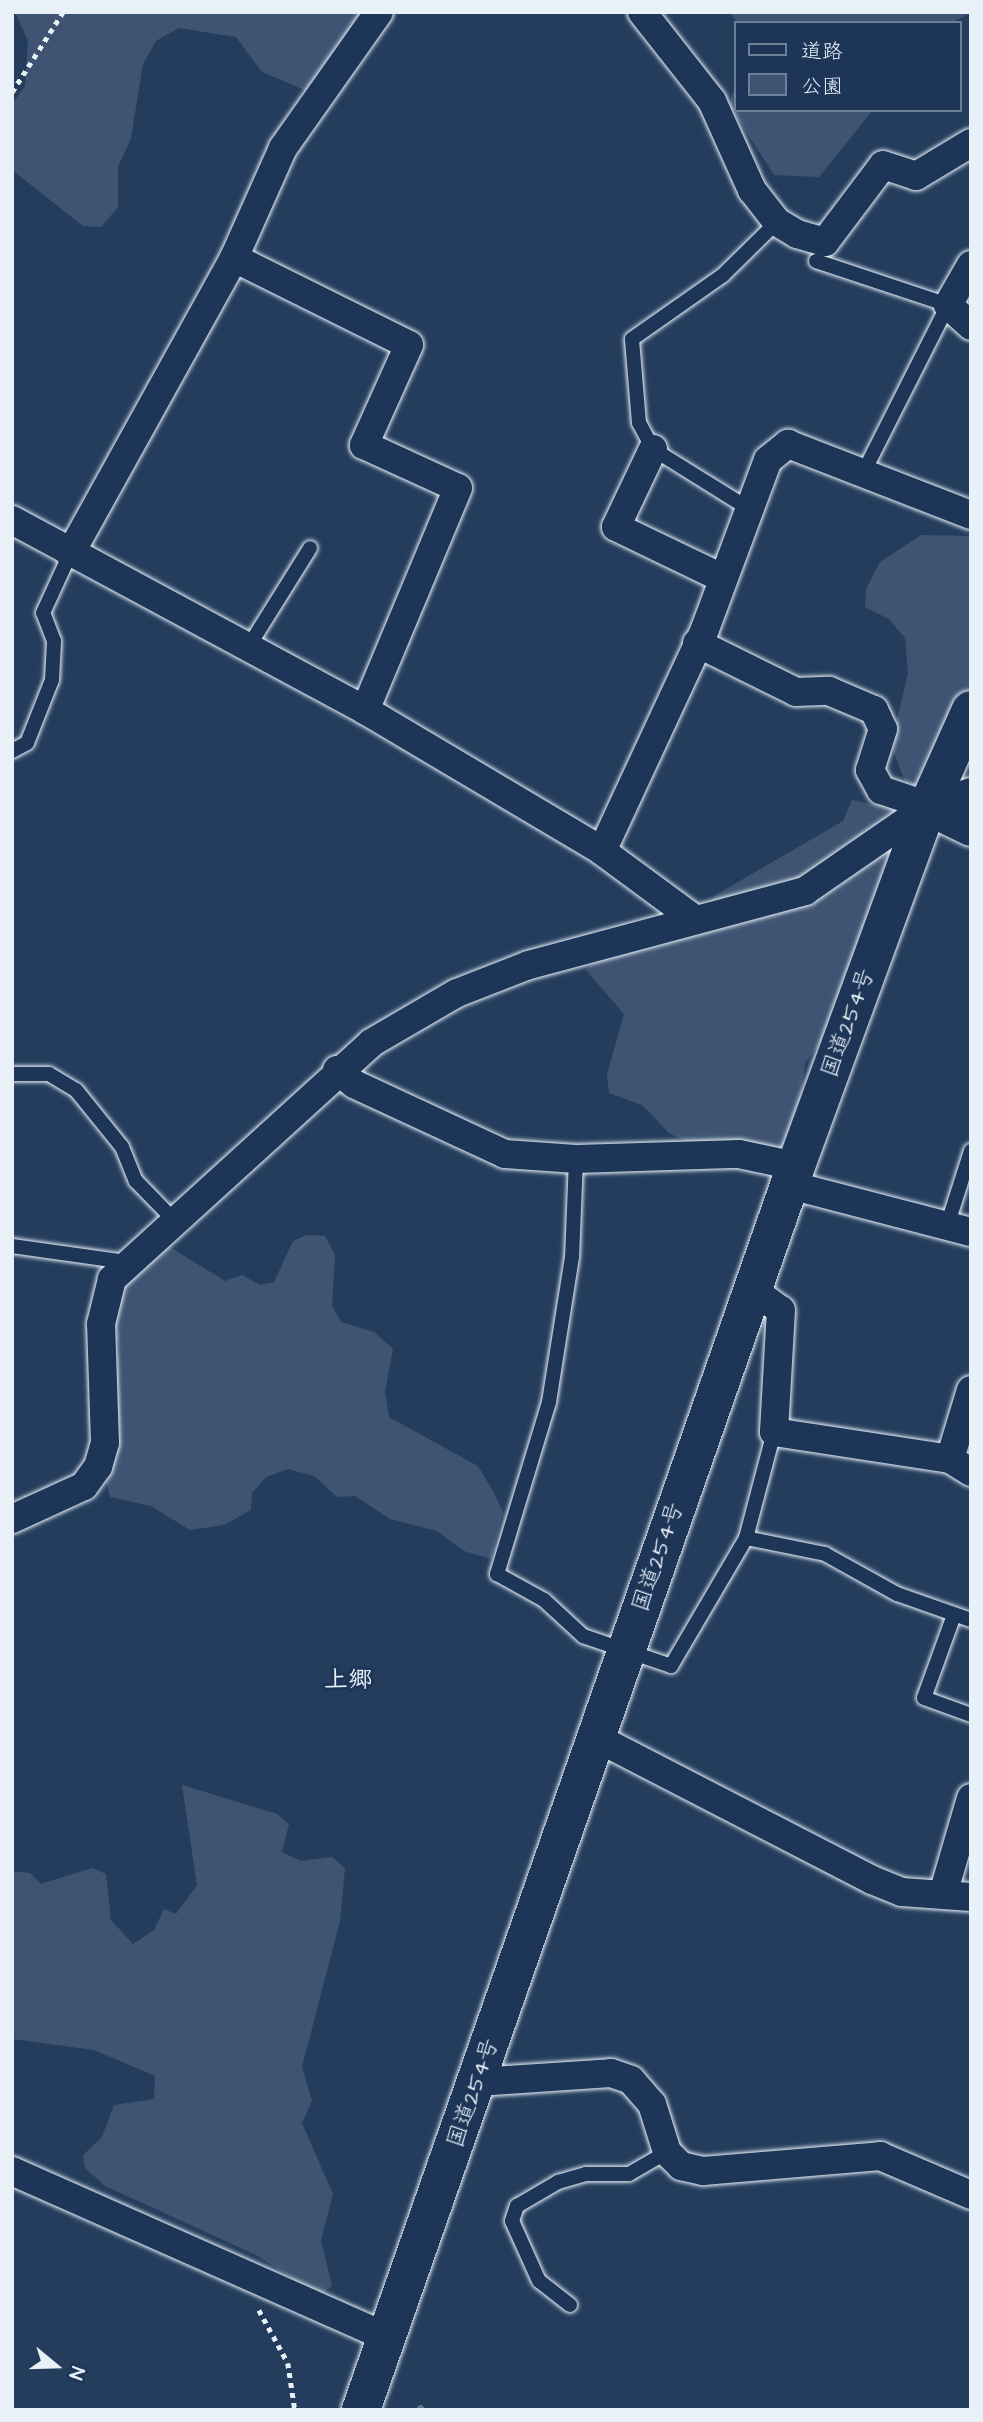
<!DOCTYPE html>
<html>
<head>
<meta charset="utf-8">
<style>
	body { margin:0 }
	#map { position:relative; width:983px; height:2422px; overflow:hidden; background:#253d5d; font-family:"Architects Daughter","Klee One",sans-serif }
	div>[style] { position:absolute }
	.green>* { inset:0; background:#3e5472 }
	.stream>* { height:7px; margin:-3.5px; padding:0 3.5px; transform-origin:3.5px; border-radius:3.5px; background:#657890 }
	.path>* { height:4.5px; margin-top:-2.25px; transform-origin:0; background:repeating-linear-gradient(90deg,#e8f1f8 0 5px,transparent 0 10px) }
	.roads { filter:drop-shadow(0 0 2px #e8f1f8) drop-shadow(0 0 2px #e8f1f8) }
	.lane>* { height:14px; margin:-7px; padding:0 7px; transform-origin:7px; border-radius:7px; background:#1d3557 }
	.street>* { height:28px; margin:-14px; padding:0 14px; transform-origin:14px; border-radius:14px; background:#1d3557 }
	.primary>* { height:38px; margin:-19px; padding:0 19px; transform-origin:19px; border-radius:19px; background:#1d3557 }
	.highway>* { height:38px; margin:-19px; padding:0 19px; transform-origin:19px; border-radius:19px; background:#1d3557 }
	span { translate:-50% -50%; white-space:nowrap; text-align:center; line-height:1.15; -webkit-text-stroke:6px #1d3557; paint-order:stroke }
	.street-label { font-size:23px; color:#e8f1f8 }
	.neighbourhood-label { font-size:24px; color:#e8f1f8; font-weight:700 }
	.frame { position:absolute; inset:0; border:14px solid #e8f1f8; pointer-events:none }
	.legend { position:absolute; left:734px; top:21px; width:228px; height:91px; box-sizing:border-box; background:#1d3557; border:2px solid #6e8097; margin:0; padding:9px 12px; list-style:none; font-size:21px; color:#e8f1f8 }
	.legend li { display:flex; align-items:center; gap:14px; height:35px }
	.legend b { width:35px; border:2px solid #6e8097 }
	.north { position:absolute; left:21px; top:2331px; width:70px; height:70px; -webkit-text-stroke:5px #1d3557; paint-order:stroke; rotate:109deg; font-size:19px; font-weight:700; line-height:28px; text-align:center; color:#e8f1f8 }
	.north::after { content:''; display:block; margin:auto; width:24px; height:32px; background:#e8f1f8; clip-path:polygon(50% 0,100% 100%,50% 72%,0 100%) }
</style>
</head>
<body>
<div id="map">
	<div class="green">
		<i style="clip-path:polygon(15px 12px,368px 12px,317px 84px,305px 90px,262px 72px,236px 37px,179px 28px,156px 41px,143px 64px,131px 138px,118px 167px,118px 207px,101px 227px,83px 226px,12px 170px,12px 104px,25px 86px,28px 41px)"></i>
		<i style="clip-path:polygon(729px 12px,971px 12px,971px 13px,950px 23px,738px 23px)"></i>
		<i style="clip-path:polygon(736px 84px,736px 110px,873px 110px,819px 177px,774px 175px,729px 105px)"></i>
		<i style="clip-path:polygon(921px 535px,971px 536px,971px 686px,925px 786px,906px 784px,891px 745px,908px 673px,905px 638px,889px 619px,865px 607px,866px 589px,880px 562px)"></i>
		<i style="clip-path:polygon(852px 800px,896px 809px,897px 844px,835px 1024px,805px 1063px,797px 1131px,777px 1150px,693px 1145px,669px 1133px,642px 1105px,609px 1093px,607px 1074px,624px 1014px,586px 970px,598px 958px,695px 935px,714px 896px,843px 821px)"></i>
		<i style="clip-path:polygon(307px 1235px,325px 1236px,335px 1255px,332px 1306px,341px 1322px,374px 1332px,393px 1349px,385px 1391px,389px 1417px,478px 1466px,493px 1491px,503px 1512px,491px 1559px,464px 1551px,437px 1531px,390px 1519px,355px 1496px,337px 1497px,314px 1476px,288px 1469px,266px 1477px,252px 1493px,251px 1510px,224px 1525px,190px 1530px,151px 1506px,110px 1497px,106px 1481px,119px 1349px,107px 1274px,168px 1246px,225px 1281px,242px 1275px,260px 1285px,274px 1282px,293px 1241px)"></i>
		<i style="clip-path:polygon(182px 1785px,277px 1814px,289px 1824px,282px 1852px,301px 1861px,332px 1857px,345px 1868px,340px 1921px,302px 2067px,312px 2101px,302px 2123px,333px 2194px,321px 2240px,332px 2286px,319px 2296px,258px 2256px,105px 2186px,85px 2168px,83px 2155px,102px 2137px,114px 2105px,154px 2099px,155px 2076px,94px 2050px,12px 2039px,12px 1871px,30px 1873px,41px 1884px,92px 1868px,106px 1874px,111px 1920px,133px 1944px,154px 1930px,164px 1909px,176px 1914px,197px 1885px)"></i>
	</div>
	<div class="stream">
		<i style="left:420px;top:2408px;width:2px;rotate:63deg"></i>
	</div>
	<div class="path">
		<i style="left:12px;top:92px;width:95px;rotate:-57.5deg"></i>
		<i style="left:259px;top:2310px;width:60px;rotate:61.3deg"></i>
		<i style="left:288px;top:2363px;width:48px;rotate:81.5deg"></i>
	</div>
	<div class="roads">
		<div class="lane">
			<i style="left:816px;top:261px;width:139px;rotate:18.4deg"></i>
			<i style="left:948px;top:305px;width:188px;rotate:116.8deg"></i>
			<i style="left:746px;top:507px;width:110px;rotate:-148.1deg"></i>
			<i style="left:653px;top:449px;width:30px;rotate:-118deg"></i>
			<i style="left:639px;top:423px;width:84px;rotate:-94.8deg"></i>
			<i style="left:632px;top:339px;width:111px;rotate:-35.1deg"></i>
			<i style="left:723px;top:275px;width:76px;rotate:-44.5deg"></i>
			<i style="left:247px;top:649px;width:119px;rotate:-58deg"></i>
			<i style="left:12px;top:751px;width:17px;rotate:-28deg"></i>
			<i style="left:27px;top:743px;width:68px;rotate:-68.4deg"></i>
			<i style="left:52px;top:680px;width:39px;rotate:-87deg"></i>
			<i style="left:54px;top:641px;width:30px;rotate:-111deg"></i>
			<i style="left:43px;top:613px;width:65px;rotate:-65.4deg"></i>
			<i style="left:12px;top:1074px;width:37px"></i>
			<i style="left:49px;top:1074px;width:31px;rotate:31deg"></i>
			<i style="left:76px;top:1090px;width:73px;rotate:51.1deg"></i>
			<i style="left:122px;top:1147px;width:37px;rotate:68deg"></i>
			<i style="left:136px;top:1181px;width:52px;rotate:45.8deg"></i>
			<i style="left:576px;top:1159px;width:98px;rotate:92.3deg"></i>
			<i style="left:572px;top:1257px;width:147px;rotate:99deg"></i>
			<i style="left:549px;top:1402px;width:180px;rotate:106.8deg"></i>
			<i style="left:497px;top:1574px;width:54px;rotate:29deg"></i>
			<i style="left:544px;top:1600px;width:53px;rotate:42.7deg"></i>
			<i style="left:583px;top:1636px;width:93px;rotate:18.8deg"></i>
			<i style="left:671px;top:1666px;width:148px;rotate:-59.6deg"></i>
			<i style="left:746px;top:1538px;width:110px;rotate:-75.2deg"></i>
			<i style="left:947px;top:1226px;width:79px;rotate:-72.3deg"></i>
			<i style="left:12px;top:1246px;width:115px;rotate:8deg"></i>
			<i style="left:746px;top:1538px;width:81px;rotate:11.4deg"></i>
			<i style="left:825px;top:1554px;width:82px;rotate:29.1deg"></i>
			<i style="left:897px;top:1594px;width:78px;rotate:19.4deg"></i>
			<i style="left:954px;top:1615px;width:88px;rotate:109.9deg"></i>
			<i style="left:924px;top:1698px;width:50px;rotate:19.9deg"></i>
			<i style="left:570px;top:2305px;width:39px;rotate:-142deg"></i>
			<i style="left:539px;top:2281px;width:66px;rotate:-114.2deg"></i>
			<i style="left:512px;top:2221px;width:16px;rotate:-72deg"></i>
			<i style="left:517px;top:2206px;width:48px;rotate:-30.3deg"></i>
			<i style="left:558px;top:2182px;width:29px;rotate:-16deg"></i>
			<i style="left:586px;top:2174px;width:43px"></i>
			<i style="left:629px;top:2174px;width:44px;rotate:-30.1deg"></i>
		</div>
		<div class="street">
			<i style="left:642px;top:12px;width:113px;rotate:51.8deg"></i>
			<i style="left:712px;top:101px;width:98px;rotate:65.8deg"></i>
			<i style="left:752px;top:190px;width:41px;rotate:52deg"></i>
			<i style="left:777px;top:222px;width:23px;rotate:31deg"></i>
			<i style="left:797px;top:234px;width:29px;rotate:16deg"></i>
			<i style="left:825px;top:242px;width:96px;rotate:-53deg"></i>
			<i style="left:883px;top:165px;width:35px;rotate:18deg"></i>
			<i style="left:916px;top:176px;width:64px;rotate:-31deg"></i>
			<i style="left:234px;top:258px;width:195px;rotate:26.4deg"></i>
			<i style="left:409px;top:345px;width:110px;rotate:114.2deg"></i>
			<i style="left:364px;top:445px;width:103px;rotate:24.6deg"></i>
			<i style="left:458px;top:488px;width:241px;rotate:112.7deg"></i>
			<i style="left:971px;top:265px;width:46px;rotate:119.9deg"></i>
			<i style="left:948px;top:305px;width:31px;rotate:42deg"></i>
			<i style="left:653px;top:449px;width:86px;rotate:115.4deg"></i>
			<i style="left:616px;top:527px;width:118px;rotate:25.7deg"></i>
			<i style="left:12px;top:520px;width:401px;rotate:28.3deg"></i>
			<i style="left:365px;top:710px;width:276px;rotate:30.7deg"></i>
			<i style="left:602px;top:851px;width:113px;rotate:36.4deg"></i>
			<i style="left:70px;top:554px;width:338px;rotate:-61deg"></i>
			<i style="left:234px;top:258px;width:120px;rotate:-66deg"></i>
			<i style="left:283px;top:148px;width:166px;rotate:-54.8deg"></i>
			<i style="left:697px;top:643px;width:110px;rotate:26.3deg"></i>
			<i style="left:796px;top:692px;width:33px;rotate:-2deg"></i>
			<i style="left:829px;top:691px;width:49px;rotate:22.9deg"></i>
			<i style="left:874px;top:710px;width:21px;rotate:65deg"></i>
			<i style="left:883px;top:729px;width:43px;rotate:107.6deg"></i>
			<i style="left:870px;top:770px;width:23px;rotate:61deg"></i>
			<i style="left:881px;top:790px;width:50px;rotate:18.8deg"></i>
			<i style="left:602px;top:851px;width:245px;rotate:-65.1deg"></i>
			<i style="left:705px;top:629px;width:180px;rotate:-69.6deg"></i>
			<i style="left:768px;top:460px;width:26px;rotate:-39deg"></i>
			<i style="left:788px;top:444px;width:196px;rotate:21.2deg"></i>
			<i style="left:337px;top:1070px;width:22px;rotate:39deg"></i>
			<i style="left:354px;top:1084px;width:166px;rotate:24.9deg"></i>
			<i style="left:505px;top:1154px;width:71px;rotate:4deg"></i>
			<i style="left:576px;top:1159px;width:163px;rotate:-1.8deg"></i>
			<i style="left:739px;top:1154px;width:58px;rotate:11.9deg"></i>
			<i style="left:790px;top:1185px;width:187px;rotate:14.6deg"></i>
			<i style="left:753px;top:1290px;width:34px;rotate:36deg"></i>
			<i style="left:781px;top:1310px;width:122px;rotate:93.3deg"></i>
			<i style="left:774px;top:1432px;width:178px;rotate:8.7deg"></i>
			<i style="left:950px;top:1459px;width:25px;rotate:32deg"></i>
			<i style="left:950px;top:1459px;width:72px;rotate:-73.1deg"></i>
			<i style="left:12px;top:1519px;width:79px;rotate:-24.6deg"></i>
			<i style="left:84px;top:1486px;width:24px;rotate:-54deg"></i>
			<i style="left:98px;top:1467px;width:25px;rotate:-74deg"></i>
			<i style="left:105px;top:1443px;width:119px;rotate:-91.9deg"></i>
			<i style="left:101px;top:1324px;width:46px;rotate:-76.3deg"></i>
			<i style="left:112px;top:1279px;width:350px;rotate:-42.3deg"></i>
			<i style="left:371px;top:1043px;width:99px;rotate:-30.2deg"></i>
			<i style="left:457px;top:993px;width:77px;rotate:-21.3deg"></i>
			<i style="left:529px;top:965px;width:286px;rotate:-15deg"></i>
			<i style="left:805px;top:891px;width:150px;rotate:-34.6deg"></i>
			<i style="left:928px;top:806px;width:45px;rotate:-18deg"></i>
			<i style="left:593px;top:1736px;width:314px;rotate:27.3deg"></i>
			<i style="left:872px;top:1880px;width:32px;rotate:22deg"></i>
			<i style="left:902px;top:1892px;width:69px;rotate:4.1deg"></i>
			<i style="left:943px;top:1894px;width:100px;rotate:-73.7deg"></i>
			<i style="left:477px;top:2082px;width:134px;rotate:-3.8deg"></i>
			<i style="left:611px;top:2073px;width:21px;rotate:19deg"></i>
			<i style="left:631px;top:2080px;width:32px;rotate:49deg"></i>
			<i style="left:652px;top:2104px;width:50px;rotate:72.6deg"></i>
			<i style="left:667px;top:2152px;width:20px;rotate:45deg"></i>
			<i style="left:681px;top:2166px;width:23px;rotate:13deg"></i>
			<i style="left:703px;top:2171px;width:178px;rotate:-4.8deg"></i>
			<i style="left:880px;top:2156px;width:99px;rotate:23.2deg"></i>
			<i style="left:12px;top:2171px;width:409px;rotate:23.9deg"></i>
		</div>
		<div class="primary">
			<i style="left:928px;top:806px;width:48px;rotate:26deg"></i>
		</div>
		<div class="highway">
			<i style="left:361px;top:2410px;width:1318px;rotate:-70.73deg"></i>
			<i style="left:796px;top:1166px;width:383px;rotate:-69.9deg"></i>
			<i style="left:928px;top:806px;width:105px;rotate:-65.9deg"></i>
		</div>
	</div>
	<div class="street-label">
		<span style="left:848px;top:1023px;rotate:-70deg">国道254号</span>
		<span style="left:658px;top:1557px;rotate:-71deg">国道254号</span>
		<span style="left:473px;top:2093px;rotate:-71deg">国道254号</span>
	</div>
	<div class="neighbourhood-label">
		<span style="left:348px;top:1681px">上郷</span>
	</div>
	<div class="frame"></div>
	<ul class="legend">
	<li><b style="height:9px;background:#1d3557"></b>道路</li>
	<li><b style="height:19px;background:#3e5472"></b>公園</li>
	</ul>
	<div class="north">N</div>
</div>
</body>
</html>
